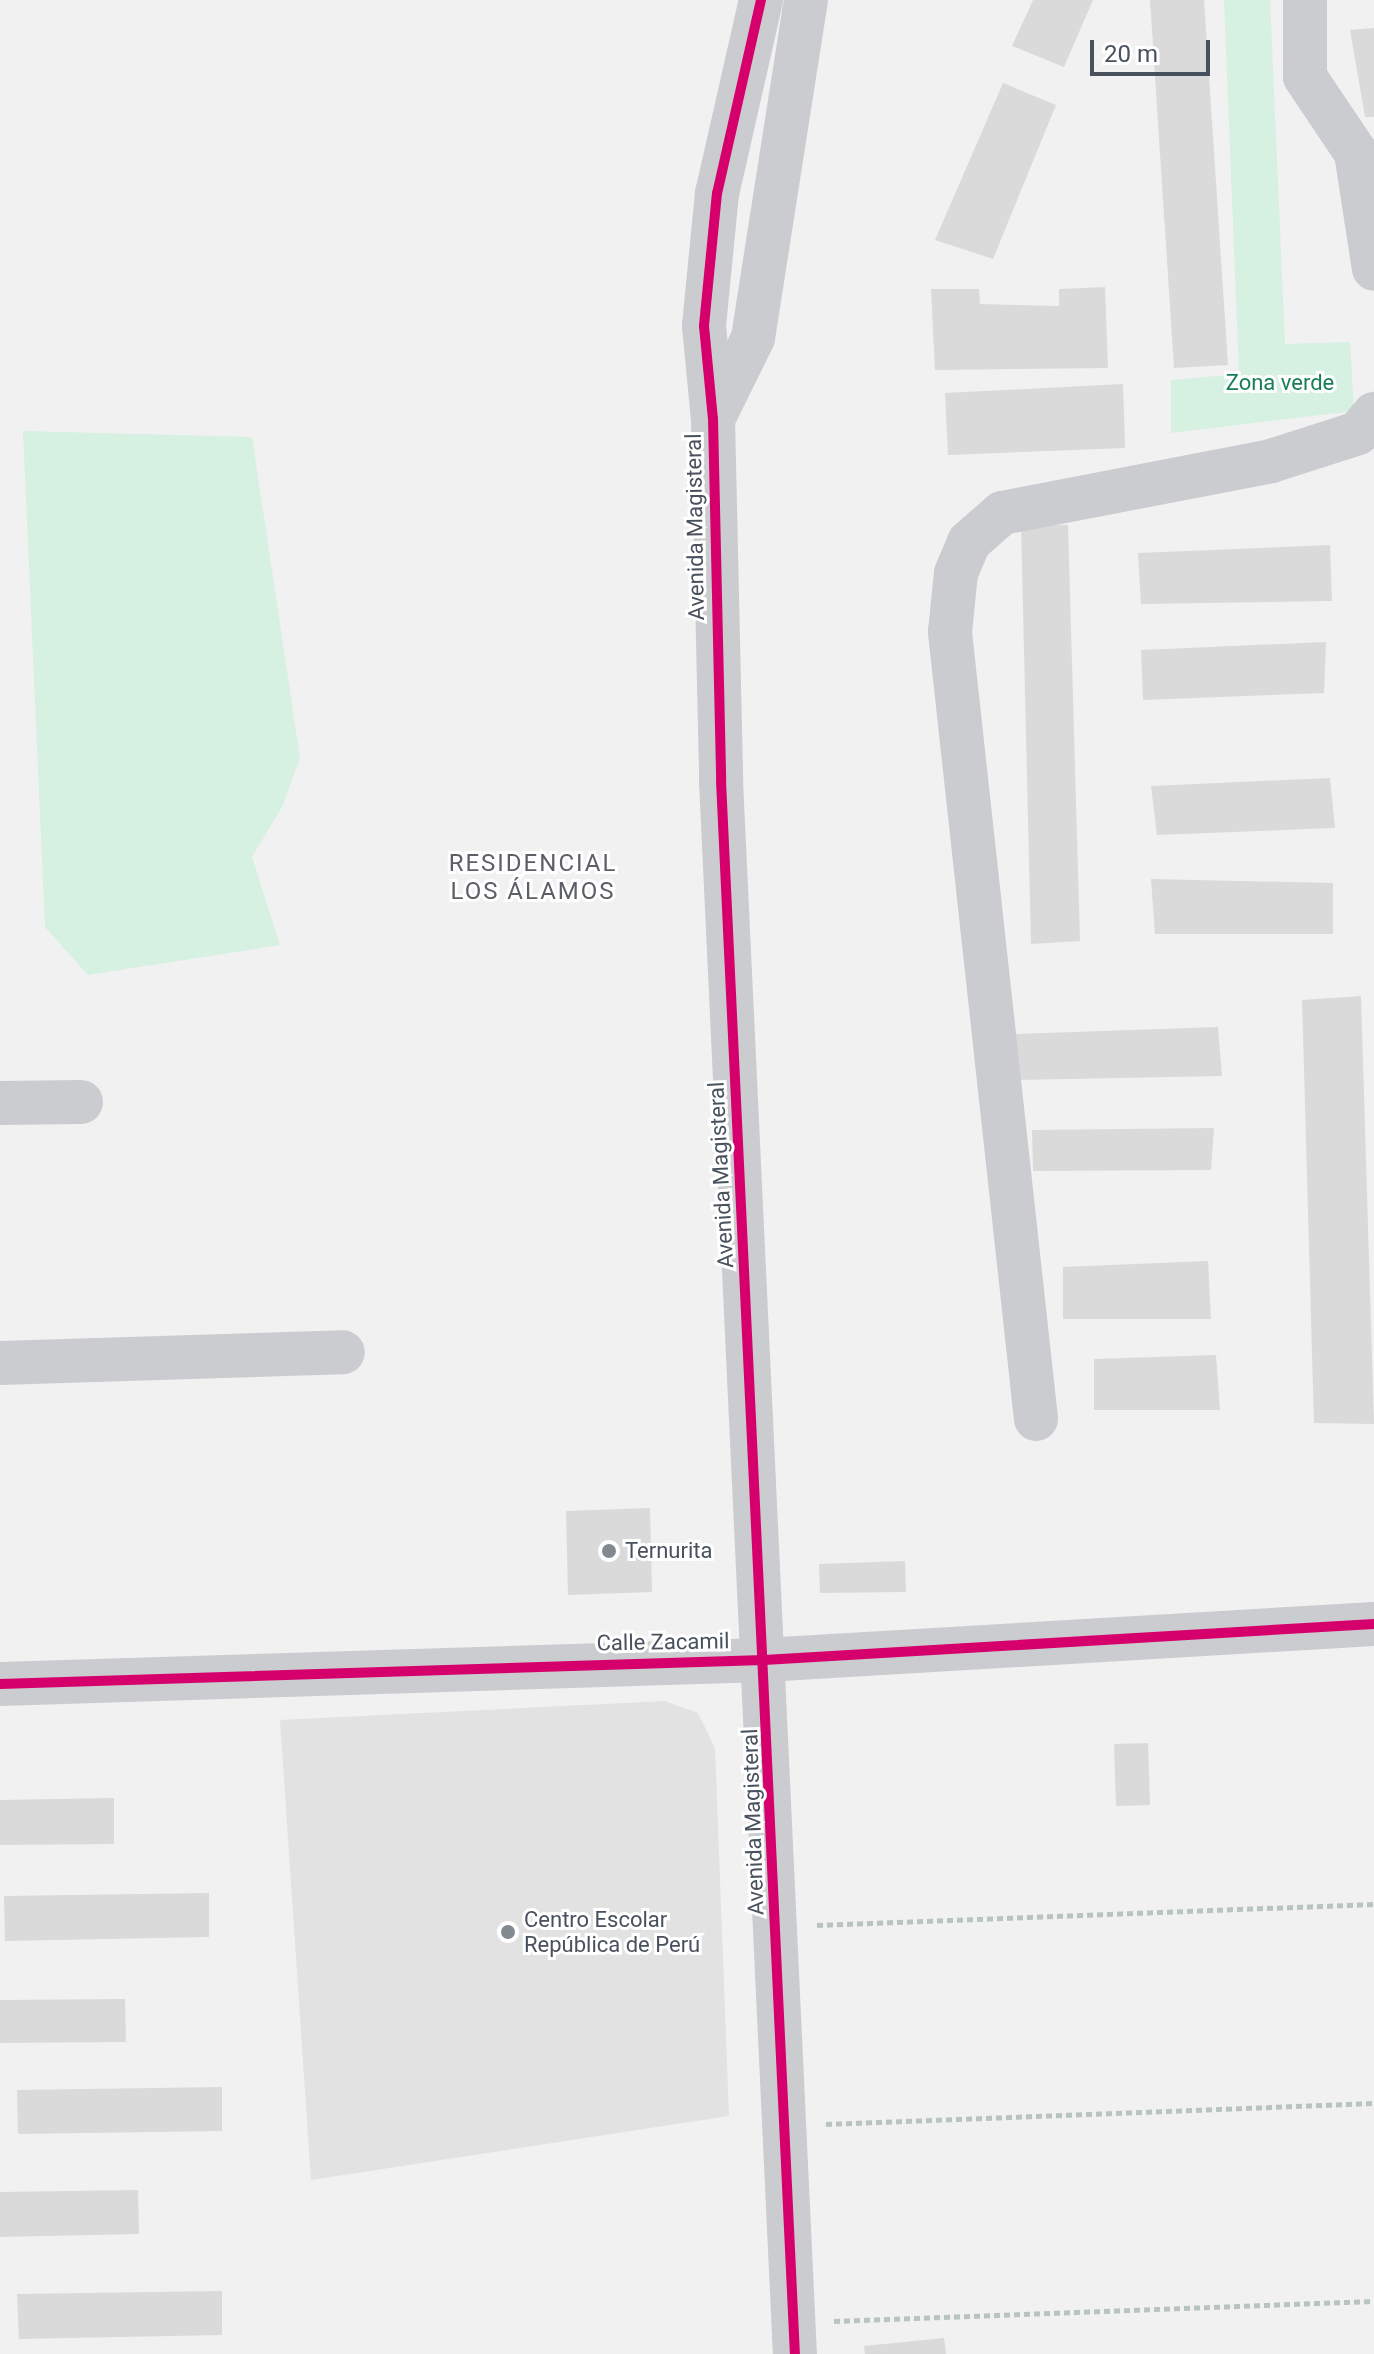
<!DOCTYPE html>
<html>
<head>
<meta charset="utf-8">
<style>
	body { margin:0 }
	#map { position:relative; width:1374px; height:2354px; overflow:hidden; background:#f1f1f1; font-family:Roboto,sans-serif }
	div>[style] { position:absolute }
	.education>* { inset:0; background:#e3e2e3 }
	.green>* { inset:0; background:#d6f0e2 }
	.building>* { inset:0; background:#dadadb }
	.path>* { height:5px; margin-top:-2.5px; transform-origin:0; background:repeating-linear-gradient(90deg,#b9c4c1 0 6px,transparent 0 10px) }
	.minor>* { height:44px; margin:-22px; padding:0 22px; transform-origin:22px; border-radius:22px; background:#cbcccf }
	.tertiary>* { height:44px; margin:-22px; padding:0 22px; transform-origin:22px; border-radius:22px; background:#cbcccf }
	.cycleway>* { height:10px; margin:-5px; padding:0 5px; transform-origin:5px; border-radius:5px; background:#d6006c }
	.dots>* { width:22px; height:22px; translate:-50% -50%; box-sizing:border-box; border:4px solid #fff; border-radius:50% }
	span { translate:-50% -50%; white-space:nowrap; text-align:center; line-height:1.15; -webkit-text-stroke:6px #fff; paint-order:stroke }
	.park-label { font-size:22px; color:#187f55 }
	.street-label { font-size:22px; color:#48515d }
	.poi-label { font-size:22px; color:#48515d }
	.left { translate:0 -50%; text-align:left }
	.neighbourhood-label { font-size:24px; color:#5c5f65; letter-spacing:2px }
	.scale { position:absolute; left:1090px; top:40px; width:120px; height:36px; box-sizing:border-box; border:4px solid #48515d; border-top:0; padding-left:10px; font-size:24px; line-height:28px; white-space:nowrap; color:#48515d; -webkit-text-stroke:6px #fff; paint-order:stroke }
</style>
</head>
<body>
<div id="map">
	<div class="education">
		<i style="clip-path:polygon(665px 1701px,698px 1713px,715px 1748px,729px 2116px,311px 2180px,280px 1720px)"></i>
	</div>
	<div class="green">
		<i style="clip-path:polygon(1224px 0,1270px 0,1285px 344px,1350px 342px,1354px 411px,1171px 433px,1171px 380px,1239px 374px)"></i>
		<i style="clip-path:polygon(23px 431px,252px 437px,300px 758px,282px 807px,252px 857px,280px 945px,88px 975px,45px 927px)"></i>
	</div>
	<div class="building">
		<i style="clip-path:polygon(1033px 0,1093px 0,1064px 67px,1012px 46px)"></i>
		<i style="clip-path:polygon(1150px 0,1204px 0,1228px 365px,1174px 368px)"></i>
		<i style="clip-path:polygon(1374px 28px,1374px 117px,1365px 117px,1350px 30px)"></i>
		<i style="clip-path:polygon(1003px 83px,1056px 105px,993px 259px,935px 240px)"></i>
		<i style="clip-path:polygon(1105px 287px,1108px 368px,935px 370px,931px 289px,979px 289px,980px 304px,1059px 306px,1059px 289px)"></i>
		<i style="clip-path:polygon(1123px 384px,1125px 448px,948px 455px,945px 393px)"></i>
		<i style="clip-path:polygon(1021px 525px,1068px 525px,1080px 941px,1031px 944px)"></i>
		<i style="clip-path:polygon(1330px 545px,1332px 601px,1141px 604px,1138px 553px)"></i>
		<i style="clip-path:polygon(1326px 642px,1324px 693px,1143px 700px,1141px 650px)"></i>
		<i style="clip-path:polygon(1330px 778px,1335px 828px,1157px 835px,1151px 786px)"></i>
		<i style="clip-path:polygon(1151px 879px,1333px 883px,1333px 934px,1155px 934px)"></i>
		<i style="clip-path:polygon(1361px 996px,1374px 1424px,1314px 1423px,1302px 1000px)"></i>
		<i style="clip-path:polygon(1218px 1027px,1222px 1076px,1017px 1080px,1014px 1034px)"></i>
		<i style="clip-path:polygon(1214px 1128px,1211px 1170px,1033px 1171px,1032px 1130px)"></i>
		<i style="clip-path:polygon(1208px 1261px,1211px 1319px,1063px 1319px,1063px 1267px)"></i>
		<i style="clip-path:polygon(1216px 1355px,1220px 1410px,1094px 1410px,1094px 1359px)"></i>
		<i style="clip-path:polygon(650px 1508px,652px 1592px,568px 1595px,566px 1511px)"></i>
		<i style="clip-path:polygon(905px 1561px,906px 1592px,820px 1593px,819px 1564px)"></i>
		<i style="clip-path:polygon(1148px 1743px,1150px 1805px,1116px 1806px,1114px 1744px)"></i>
		<i style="clip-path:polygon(114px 1798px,114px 1844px,0 1845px,0 1800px)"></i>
		<i style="clip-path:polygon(209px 1893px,209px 1937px,5px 1941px,4px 1896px)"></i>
		<i style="clip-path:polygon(125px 1999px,126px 2042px,0 2043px,0 2000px)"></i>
		<i style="clip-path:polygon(222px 2087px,222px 2131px,18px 2134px,17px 2090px)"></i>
		<i style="clip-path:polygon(138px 2190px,139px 2234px,0 2237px,0 2192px)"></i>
		<i style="clip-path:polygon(222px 2291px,222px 2335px,19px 2339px,17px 2294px)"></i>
		<i style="clip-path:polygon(944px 2338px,946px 2354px,865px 2354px,864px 2346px)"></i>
	</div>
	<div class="path">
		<i style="left:817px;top:1925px;width:557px;rotate:-2.16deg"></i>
		<i style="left:826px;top:2124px;width:548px;rotate:-2.19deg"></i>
		<i style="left:834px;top:2321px;width:540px;rotate:-2.12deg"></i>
	</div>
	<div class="minor">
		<i style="left:761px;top:0;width:198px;rotate:102.8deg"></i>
		<i style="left:717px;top:193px;width:134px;rotate:95.6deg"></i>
		<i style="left:704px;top:326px;width:93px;rotate:84.5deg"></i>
		<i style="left:713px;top:419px;width:362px;rotate:88.7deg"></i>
		<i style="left:721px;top:781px;width:1575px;rotate:87.31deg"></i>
		<i style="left:1305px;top:0;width:77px;rotate:90deg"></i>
		<i style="left:1305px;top:77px;width:92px;rotate:56.1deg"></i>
		<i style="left:1356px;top:153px;width:117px;rotate:81.2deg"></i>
		<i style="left:713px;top:419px;width:90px;rotate:-63.7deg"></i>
		<i style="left:753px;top:338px;width:342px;rotate:-81.1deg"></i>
		<i style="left:0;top:1103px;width:81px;rotate:-0.7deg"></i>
		<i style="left:0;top:1363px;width:343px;rotate:-1.8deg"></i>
		<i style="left:1036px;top:1419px;width:792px;rotate:-96.24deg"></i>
		<i style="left:950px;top:632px;width:59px;rotate:-84.2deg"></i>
		<i style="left:956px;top:573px;width:34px;rotate:-67deg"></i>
		<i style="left:969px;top:542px;width:44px;rotate:-41.3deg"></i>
		<i style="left:1002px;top:513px;width:274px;rotate:-10.9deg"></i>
		<i style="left:1271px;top:461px;width:91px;rotate:-17.8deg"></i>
		<i style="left:1358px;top:433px;width:25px;rotate:-50deg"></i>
	</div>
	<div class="tertiary">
		<i style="left:0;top:1684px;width:764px;rotate:-1.8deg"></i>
		<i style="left:764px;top:1660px;width:611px;rotate:-3.38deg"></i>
	</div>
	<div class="cycleway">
		<i style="left:761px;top:0;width:198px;rotate:102.8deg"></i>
		<i style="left:717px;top:193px;width:134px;rotate:95.6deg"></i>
		<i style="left:704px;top:326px;width:93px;rotate:84.5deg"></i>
		<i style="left:713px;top:419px;width:362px;rotate:88.7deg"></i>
		<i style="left:721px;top:781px;width:1575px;rotate:87.31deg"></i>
		<i style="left:0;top:1684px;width:764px;rotate:-1.8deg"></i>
		<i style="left:764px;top:1660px;width:611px;rotate:-3.38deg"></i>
	</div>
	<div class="dots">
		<i style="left:609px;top:1551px;background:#838991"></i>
		<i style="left:508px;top:1932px;background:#838991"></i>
	</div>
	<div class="park-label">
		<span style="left:1280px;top:383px">Zona verde</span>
	</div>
	<div class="street-label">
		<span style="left:695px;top:527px;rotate:-91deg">Avenida Magisteral</span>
		<span style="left:721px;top:1175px;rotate:-93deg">Avenida Magisteral</span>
		<span style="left:663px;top:1642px;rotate:-1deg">Calle Zacamil</span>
		<span style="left:753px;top:1822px;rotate:-92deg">Avenida Magisteral</span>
	</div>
	<div class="poi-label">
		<span class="left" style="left:625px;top:1551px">Ternurita</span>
		<span class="left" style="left:524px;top:1932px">Centro Escolar<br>República de Perú</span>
	</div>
	<div class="neighbourhood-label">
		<span style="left:533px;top:878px">RESIDENCIAL<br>LOS ÁLAMOS</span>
	</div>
	<div class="scale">20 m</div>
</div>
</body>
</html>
